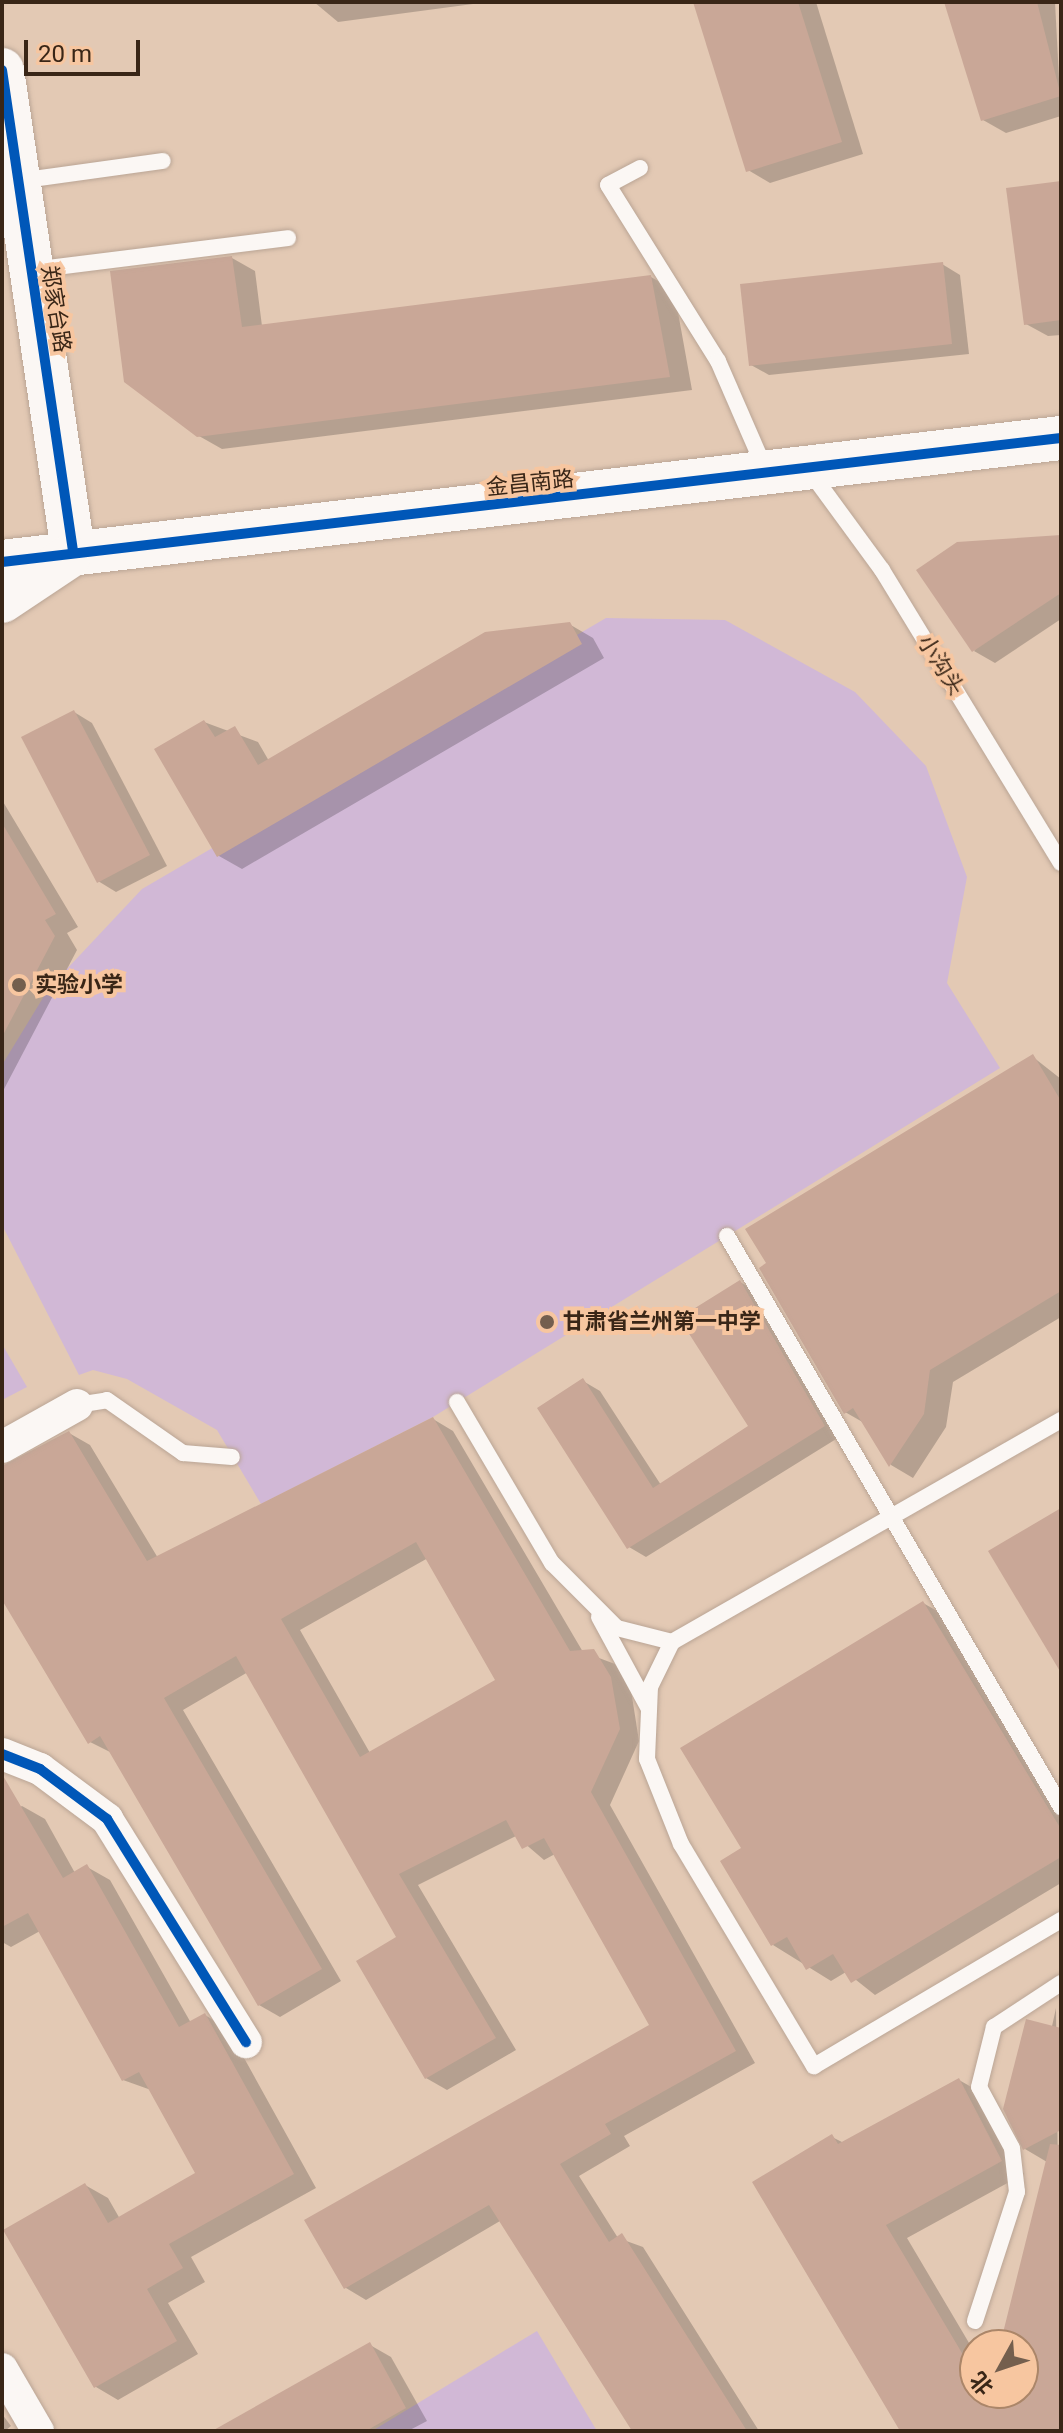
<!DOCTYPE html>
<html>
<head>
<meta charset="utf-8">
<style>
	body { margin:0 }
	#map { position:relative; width:1063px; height:2433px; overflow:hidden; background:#e3c9b4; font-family:Roboto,"Noto Sans SC",sans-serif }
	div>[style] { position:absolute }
	.green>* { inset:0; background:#d1b8d6 }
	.shadow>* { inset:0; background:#0003 }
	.building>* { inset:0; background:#c9a797 }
	.roads { filter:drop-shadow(0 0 2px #baa595) drop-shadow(0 0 2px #baa595) }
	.lane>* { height:16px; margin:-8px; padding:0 8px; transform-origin:8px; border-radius:8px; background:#fbf7f4 }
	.street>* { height:32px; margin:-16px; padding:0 16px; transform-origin:16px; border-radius:16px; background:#fbf7f4 }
	.secondary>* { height:44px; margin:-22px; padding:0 22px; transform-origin:22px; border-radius:22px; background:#fbf7f4 }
	.cycleway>* { height:10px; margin:-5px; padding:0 5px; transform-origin:5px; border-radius:5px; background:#0057b8 }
	.dots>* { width:22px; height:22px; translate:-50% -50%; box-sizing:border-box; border:4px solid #f7c6a0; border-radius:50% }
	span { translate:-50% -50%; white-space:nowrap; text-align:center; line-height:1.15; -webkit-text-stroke:8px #f7c6a0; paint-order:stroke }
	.street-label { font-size:22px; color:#392617 }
	.poi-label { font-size:22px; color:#392617; font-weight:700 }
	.left { translate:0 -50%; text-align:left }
	.frame { position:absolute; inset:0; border:4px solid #392617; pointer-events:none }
	.north { position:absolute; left:959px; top:2329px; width:80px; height:80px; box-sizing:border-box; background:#f7c6a0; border:2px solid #ab8669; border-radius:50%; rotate:230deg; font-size:22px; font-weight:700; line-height:32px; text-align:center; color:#392617 }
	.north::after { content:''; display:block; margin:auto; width:28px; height:36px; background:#745f4e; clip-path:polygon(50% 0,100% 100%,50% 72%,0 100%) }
	.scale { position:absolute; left:24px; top:40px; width:116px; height:36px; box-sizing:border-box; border:4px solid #392617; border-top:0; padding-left:10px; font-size:24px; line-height:28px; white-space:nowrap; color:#392617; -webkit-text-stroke:6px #f7c6a0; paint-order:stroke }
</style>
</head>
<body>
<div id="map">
	<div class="green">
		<i style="clip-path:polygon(606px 618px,725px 620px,855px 692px,926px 766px,967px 877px,947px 983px,1000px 1068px,433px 1417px,261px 1504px,217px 1430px,127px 1379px,93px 1370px,79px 1375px,2px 1225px,2px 1065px,49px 988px,142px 889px)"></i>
		<i style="clip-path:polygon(2px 1344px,27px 1387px,2px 1400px)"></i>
		<i style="clip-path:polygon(537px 2331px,597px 2431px,372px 2431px)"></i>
	</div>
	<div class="shadow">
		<i style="clip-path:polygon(314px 2px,488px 2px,338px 22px)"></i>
		<i style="clip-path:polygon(695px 2px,816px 2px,863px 154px,770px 183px,748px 170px)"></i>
		<i style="clip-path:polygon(946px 2px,1055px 2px,1061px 116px,1006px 133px,983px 120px)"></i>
		<i style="clip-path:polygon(1061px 183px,1061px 335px,1048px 336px,1026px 324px)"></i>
		<i style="clip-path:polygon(232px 258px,255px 271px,262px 326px,651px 277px,674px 290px,692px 390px,222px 449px,199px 436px)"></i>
		<i style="clip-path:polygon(942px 264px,960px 275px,969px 354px,769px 375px,751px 365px)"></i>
		<i style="clip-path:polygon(1061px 537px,1061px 619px,995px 663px,974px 651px)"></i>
		<i style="clip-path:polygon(569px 624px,593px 638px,604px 658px,242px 869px,219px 856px,204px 722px,258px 742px,269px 761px)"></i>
		<i style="clip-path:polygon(74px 712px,92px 723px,167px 866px,116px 892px,98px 881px)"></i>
		<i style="clip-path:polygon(2px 800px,78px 927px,67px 933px,77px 950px,2px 1093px)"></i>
		<i style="clip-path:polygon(1033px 1057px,1061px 1079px,1061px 1317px,953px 1382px,946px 1427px,913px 1478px,891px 1465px,866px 1424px,845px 1412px)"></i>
		<i style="clip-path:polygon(740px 1282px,757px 1292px,841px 1436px,646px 1557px,629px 1547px,583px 1381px,600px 1391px,661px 1485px,751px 1427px)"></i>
		<i style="clip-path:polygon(evenodd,433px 1419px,453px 1431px,583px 1652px,615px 1664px,631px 1690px,639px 1741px,610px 1805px,755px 2063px,624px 2136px,630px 2146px,579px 2176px,618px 2238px,643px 2247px,759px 2431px,635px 2431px,500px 2221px,366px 2300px,346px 2288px,307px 2221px,651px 2026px,555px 1854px,544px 1860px,516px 1836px,418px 1885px,516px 2050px,447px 2090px,426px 2078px,399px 1938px,248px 1672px,183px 1710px,341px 1981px,280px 2017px,259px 2005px,112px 1753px,90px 1742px,2px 1596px,2px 1469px,69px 1433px,90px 1445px,158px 1558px,433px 1419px,428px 1558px,498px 1681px,370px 1753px,300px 1630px,428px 1558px)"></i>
		<i style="clip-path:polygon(923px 1603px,946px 1616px,1061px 1806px,1061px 1883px,875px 1995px,846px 1972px,831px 1981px,773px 1945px)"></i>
		<i style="clip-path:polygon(22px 1806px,45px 1819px,75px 1873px,87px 1867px,110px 1880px,191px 2023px,205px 2015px,228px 2029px,316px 2188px,191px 2257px,205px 2282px,168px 2303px,198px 2354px,118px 2400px,96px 2387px,85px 2185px,108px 2198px,120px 2219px,197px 2174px,151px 2090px,123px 2080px,40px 1931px,11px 1947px,2px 1942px,2px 1817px)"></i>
		<i style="clip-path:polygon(1056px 2008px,1061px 2431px,908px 2431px,832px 2137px,844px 2143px,959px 2080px,982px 2093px,1024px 2174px,907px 2238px,975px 2353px,975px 2393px,1023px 2393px,1023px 2345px,1002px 2345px,1047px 2162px,1025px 2149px)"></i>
		<i style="clip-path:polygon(370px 2345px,391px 2357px,427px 2421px,408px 2431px,216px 2431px)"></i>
		<i style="clip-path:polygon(2px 2414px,11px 2426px,5px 2431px,2px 2431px)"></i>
	</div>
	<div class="building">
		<i style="clip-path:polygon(693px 2px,798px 2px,842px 142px,746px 172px)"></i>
		<i style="clip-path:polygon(944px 2px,1037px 2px,1061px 96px,981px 121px)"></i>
		<i style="clip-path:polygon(1061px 181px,1061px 320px,1024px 325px,1006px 188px)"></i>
		<i style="clip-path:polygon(232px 256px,242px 327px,651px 275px,670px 377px,197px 437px,124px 382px,110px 271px)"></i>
		<i style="clip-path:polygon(943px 262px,952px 344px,749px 366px,740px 284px)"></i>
		<i style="clip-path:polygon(1061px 535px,1061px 593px,972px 652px,916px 570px,957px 542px)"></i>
		<i style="clip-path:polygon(570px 622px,582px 644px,217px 857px,154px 749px,204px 720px,215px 737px,235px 726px,258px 765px,485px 632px)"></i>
		<i style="clip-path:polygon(74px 710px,150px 855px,97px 883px,21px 737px)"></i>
		<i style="clip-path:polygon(2px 823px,56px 914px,45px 920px,55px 936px,2px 1037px)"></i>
		<i style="clip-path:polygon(1033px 1054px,1061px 1101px,1061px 1291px,930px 1370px,924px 1414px,889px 1467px,853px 1408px,844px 1414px,759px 1268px,766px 1263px,745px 1229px)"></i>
		<i style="clip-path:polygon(740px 1280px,825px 1426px,627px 1549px,537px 1408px,583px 1378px,653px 1488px,748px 1426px,679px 1318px)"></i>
		<i style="clip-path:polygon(evenodd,433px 1417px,570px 1651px,594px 1649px,611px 1677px,620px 1729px,591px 1792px,736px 2051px,605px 2124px,611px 2134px,560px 2164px,609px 2242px,622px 2233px,747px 2431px,632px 2431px,489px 2205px,344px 2289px,304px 2220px,649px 2025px,544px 1838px,522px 1849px,506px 1820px,399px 1874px,496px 2038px,425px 2079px,356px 1961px,396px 1937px,236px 1656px,164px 1698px,322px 1969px,258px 2006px,100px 1736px,88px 1744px,2px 1600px,2px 1466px,69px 1431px,147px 1561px,433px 1417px,416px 1542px,495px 1680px,360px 1757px,281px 1619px,416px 1542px)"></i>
		<i style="clip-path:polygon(1061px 1508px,1061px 1673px,988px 1551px)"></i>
		<i style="clip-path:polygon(923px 1601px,1061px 1829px,1061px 1857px,851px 1983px,833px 1954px,806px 1970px,787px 1937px,771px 1946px,720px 1861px,741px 1848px,680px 1748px)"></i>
		<i style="clip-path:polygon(2px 1774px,63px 1878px,87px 1864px,179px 2027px,205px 2013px,294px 2174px,169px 2244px,183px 2268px,147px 2289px,177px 2341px,94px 2388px,3px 2230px,85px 2183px,108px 2223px,195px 2173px,139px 2072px,122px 2081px,28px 1913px,2px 1927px)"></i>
		<i style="clip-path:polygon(1026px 2019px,1061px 2028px,1061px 2130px,1023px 2150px,1003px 2109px)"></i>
		<i style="clip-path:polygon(959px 2078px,1002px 2161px,886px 2225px,975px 2375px,975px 2393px,1023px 2393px,1023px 2345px,1000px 2345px,1050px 2144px,1061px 2145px,1061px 2431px,900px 2431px,752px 2182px,832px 2134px,838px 2144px)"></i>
		<i style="clip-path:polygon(370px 2342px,406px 2408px,366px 2431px,212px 2431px)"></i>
	</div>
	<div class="roads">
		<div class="lane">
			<i style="left:640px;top:168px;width:36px;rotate:152deg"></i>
			<i style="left:608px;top:185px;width:208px;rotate:58deg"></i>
			<i style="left:718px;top:361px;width:118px;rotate:66.5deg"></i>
			<i style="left:18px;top:181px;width:146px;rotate:-7.9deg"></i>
			<i style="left:32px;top:270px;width:258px;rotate:-7.1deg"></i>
			<i style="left:811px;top:473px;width:120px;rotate:53.8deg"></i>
			<i style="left:882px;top:570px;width:343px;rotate:58.6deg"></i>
			<i style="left:727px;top:1236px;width:662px;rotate:59.67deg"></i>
			<i style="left:457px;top:1402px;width:187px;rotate:59.5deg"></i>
			<i style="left:552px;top:1563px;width:92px;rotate:45deg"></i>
			<i style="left:617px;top:1628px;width:57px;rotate:14.3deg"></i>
			<i style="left:77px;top:1405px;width:30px;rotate:-9deg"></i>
			<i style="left:107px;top:1400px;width:93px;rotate:34.9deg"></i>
			<i style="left:183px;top:1453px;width:49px;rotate:4.7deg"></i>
			<i style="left:1061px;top:1420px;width:448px;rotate:150.3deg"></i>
			<i style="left:672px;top:1642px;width:50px;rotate:116.1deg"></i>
			<i style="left:650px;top:1687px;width:72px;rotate:92.4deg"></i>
			<i style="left:647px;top:1759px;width:92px;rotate:68.2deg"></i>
			<i style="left:681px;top:1844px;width:259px;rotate:59.1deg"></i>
			<i style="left:814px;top:2066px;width:287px;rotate:-30.6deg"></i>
			<i style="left:599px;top:1617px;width:105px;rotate:61.5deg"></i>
			<i style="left:975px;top:2321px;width:136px;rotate:-72deg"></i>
			<i style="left:1017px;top:2192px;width:44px;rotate:-96.5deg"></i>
			<i style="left:1012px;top:2148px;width:69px;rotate:-118.4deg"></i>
			<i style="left:979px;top:2087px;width:62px;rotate:-76deg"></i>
			<i style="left:994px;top:2027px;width:80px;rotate:-33.3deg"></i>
		</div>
		<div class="street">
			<i style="left:2px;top:1447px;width:86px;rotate:-29.2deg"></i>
			<i style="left:2px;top:1754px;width:41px;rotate:21.5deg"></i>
			<i style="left:40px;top:1769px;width:84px;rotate:36.7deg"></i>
			<i style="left:107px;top:1819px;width:263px;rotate:58.1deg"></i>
			<i style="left:2px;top:2369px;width:72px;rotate:59.9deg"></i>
		</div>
		<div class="secondary">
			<i style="left:2px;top:70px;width:488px;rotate:81.6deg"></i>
			<i style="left:2px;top:562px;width:1066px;rotate:-6.68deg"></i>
			<i style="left:2px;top:601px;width:79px;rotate:-33.7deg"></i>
		</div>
	</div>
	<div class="cycleway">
		<i style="left:2px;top:70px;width:488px;rotate:81.6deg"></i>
		<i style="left:2px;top:562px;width:1066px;rotate:-6.68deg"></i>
		<i style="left:2px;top:1754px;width:41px;rotate:21.5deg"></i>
		<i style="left:40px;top:1769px;width:84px;rotate:36.7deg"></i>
		<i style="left:107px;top:1819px;width:263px;rotate:58.1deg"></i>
	</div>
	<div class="dots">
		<i style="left:19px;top:985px;background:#745f4e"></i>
		<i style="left:547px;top:1322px;background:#745f4e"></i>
	</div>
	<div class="street-label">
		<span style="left:56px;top:309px;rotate:81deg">郑家台路</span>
		<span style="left:530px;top:483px;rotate:-6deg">金昌南路</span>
		<span style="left:941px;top:665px;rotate:58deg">小沟头</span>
	</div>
	<div class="poi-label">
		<span class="left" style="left:35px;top:985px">实验小学</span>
		<span class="left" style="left:563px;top:1322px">甘肃省兰州第一中学</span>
	</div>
	<div class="frame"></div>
	<div class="north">北</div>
	<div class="scale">20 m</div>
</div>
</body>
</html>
